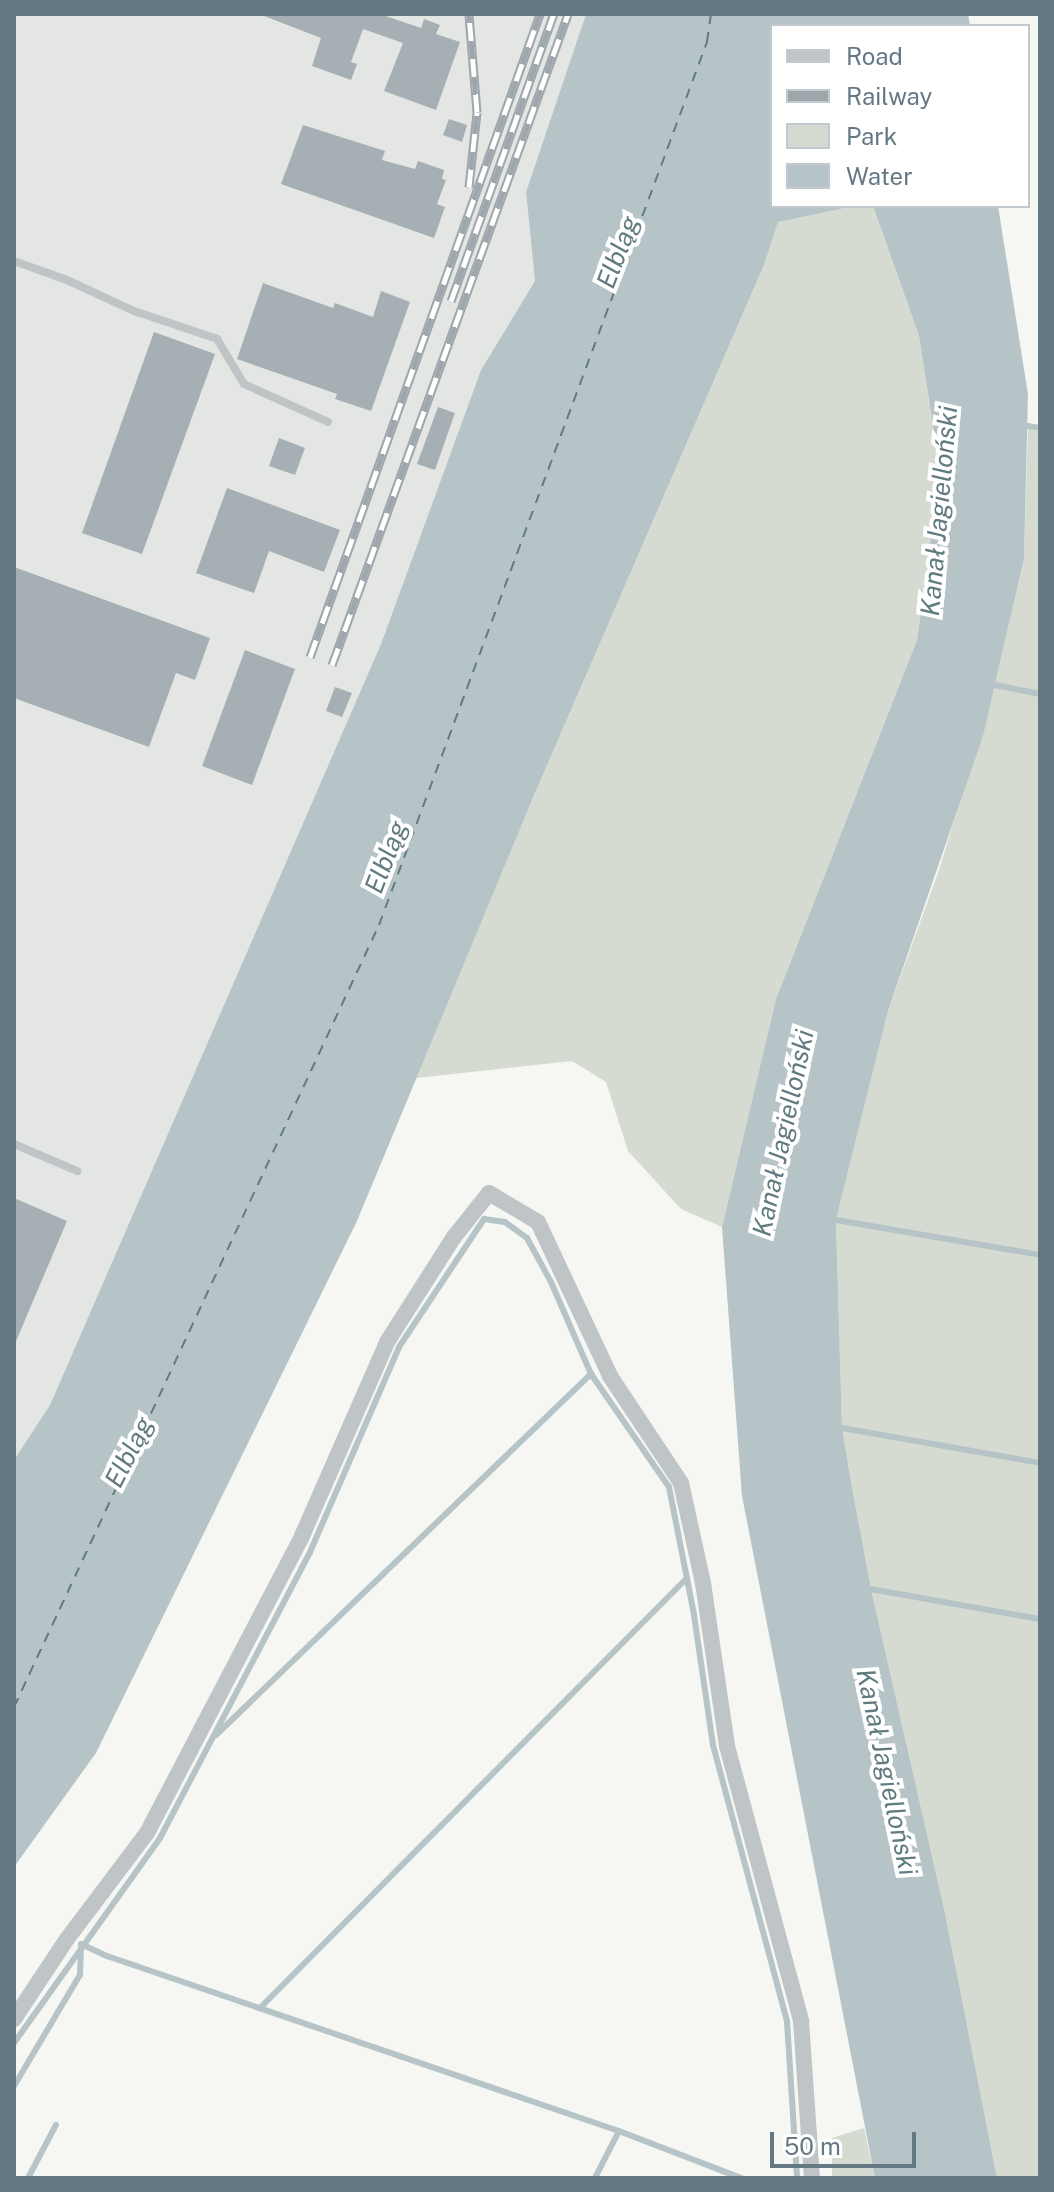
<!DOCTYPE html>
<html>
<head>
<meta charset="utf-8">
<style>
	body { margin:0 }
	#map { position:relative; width:1054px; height:2192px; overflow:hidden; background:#f6f6f3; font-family:"Public Sans",sans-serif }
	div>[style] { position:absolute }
	.built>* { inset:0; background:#e4e6e4 }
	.green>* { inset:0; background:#d6dbd2 }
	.water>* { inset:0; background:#b6c4c7 }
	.stream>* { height:6px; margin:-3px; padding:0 3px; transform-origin:3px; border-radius:3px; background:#b6c4c7 }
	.ferry>* { height:2px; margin-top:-1px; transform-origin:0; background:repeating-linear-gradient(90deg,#617b80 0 10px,transparent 0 18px) }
	.building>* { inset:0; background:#a6b0b4 }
	.lane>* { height:8px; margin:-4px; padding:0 4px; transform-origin:4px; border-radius:4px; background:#bfc4c7 }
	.street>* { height:16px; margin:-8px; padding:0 8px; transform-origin:8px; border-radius:8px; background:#bfc4c7 }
	.rail>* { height:9px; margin-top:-4.5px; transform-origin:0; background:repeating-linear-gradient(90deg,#fff 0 18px,#9ea7ab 0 36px); box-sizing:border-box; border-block:2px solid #9ea7ab }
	span { translate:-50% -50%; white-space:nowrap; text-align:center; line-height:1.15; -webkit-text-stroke:8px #fff; paint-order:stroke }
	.water-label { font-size:26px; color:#617b80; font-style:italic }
	.frame { position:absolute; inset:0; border:16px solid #657984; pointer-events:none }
	.legend { position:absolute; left:770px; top:24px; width:260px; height:184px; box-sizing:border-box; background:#fff; border:2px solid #c1c9ce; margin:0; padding:10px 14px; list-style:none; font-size:24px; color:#657984 }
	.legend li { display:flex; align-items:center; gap:16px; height:40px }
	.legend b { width:40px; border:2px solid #c1c9ce }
	.scale { position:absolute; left:770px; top:2132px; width:146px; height:36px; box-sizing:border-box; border:4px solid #657984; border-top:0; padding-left:10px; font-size:24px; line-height:28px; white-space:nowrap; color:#657984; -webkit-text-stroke:6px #fff; paint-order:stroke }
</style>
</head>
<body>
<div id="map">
	<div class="built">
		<i style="clip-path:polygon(14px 14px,586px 14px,526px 191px,535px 281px,481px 370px,381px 644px,50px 1405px,14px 1460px)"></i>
	</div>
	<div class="green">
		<i style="clip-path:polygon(854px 206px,873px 206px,919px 336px,940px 470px,917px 640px,776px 999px,722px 1227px,681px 1209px,628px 1151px,606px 1082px,572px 1061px,416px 1078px,535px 793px,764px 265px,778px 221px)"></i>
		<i style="clip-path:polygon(1028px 426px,1040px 428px,1040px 2178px,997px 2178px,945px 1913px,871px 1589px,850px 1476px,842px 1428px,836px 1220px,888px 1011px,939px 870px,992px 697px,1024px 559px)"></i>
		<i style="clip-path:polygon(864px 2128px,875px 2178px,832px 2178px,832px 2138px)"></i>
	</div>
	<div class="water">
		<i style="clip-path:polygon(586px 14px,968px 14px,970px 26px,772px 26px,772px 206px,854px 206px,778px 222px,764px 265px,535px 793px,357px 1221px,96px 1753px,14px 1867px,14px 1460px,50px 1405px,381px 644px,481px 370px,535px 281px,526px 192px)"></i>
		<i style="clip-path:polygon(873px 206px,998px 206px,1028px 394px,1024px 559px,983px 736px,888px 1011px,836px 1220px,842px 1428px,850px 1476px,871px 1589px,945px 1913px,997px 2178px,875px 2178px,742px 1496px,722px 1227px,776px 999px,917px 640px,940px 470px,919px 336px)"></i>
	</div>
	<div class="stream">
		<i style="left:1028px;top:426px;width:12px;rotate:9deg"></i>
		<i style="left:995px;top:685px;width:46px;rotate:11.3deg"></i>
		<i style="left:836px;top:1220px;width:207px;rotate:9.7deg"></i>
		<i style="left:842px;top:1428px;width:201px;rotate:10deg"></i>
		<i style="left:871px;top:1589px;width:172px;rotate:10.1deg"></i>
		<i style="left:216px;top:1735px;width:521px;rotate:-43.91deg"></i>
		<i style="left:260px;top:2008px;width:606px;rotate:-45.2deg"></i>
		<i style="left:14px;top:2043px;width:252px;rotate:-54.5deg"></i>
		<i style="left:160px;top:1838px;width:323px;rotate:-62.3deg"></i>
		<i style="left:310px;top:1552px;width:223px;rotate:-66.5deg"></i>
		<i style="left:399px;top:1347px;width:154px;rotate:-56.4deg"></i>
		<i style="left:484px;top:1219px;width:21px;rotate:8deg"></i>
		<i style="left:505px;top:1222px;width:27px;rotate:36deg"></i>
		<i style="left:527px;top:1238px;width:50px;rotate:61.4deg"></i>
		<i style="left:551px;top:1282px;width:100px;rotate:66.5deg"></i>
		<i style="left:591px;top:1374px;width:137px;rotate:55.4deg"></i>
		<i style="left:669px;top:1487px;width:130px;rotate:78.9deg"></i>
		<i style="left:694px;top:1615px;width:131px;rotate:81.7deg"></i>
		<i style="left:713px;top:1745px;width:287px;rotate:75deg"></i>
		<i style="left:787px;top:2022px;width:156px;rotate:86.3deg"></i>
		<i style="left:14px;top:2086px;width:129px;rotate:-59.3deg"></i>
		<i style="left:80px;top:1975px;width:31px;rotate:-88deg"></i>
		<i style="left:81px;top:1944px;width:29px;rotate:25deg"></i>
		<i style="left:107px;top:1956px;width:541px;rotate:18.87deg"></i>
		<i style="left:619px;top:2131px;width:53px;rotate:117.1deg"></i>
		<i style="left:619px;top:2131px;width:131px;rotate:21.1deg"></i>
		<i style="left:28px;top:2178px;width:60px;rotate:-62.2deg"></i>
	</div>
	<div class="ferry">
		<i style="left:14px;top:1707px;width:863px;rotate:-64.98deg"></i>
		<i style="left:379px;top:925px;width:942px;rotate:-69.62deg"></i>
		<i style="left:707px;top:42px;width:28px;rotate:-82deg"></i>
	</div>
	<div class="building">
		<i style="clip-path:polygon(259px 14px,380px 14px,421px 28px,424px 19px,440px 25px,436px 34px,460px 42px,436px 110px,384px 91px,403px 43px,363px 29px,351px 62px,357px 64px,351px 80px,312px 66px,321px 38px)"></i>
		<i style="clip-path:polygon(449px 119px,467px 125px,462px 142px,443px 135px)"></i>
		<i style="clip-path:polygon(303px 125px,385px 151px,382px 160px,415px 169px,418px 161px,444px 170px,442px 179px,446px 180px,437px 204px,445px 207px,434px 238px,281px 184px)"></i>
		<i style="clip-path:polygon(263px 283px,333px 308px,335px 303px,373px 317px,381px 291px,410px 302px,371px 411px,335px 399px,337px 394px,237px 359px)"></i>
		<i style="clip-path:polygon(154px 332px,215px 354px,142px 554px,82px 533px)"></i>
		<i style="clip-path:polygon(438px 407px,455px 413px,435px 470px,417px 464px)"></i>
		<i style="clip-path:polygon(279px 438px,305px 448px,295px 475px,269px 466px)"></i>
		<i style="clip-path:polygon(227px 488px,340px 530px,324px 572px,269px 551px,254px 593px,196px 573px)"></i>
		<i style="clip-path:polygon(14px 567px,210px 638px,195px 680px,176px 673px,149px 747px,14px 698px)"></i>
		<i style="clip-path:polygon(245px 650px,295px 669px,252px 785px,202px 766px)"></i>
		<i style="clip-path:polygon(335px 687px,352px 693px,342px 717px,326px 711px)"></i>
		<i style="clip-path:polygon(14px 1198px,67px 1221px,14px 1346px)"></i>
	</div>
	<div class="lane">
		<i style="left:14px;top:261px;width:56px;rotate:19.7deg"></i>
		<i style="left:67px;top:280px;width:74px;rotate:24.8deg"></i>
		<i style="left:134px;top:311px;width:88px;rotate:18.6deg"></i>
		<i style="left:217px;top:339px;width:52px;rotate:59deg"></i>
		<i style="left:244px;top:384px;width:92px;rotate:24.3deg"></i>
		<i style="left:14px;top:1144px;width:69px;rotate:23.2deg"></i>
	</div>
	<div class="street">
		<i style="left:14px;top:2019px;width:96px;rotate:-56.5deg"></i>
		<i style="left:67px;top:1939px;width:133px;rotate:-53deg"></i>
		<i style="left:147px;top:1833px;width:335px;rotate:-62.4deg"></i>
		<i style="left:302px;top:1536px;width:212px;rotate:-66.3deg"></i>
		<i style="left:387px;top:1342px;width:125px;rotate:-57.5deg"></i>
		<i style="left:454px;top:1237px;width:56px;rotate:-51.5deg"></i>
		<i style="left:489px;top:1193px;width:57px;rotate:30.6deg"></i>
		<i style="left:538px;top:1222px;width:170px;rotate:64.9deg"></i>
		<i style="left:610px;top:1376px;width:128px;rotate:56.4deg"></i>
		<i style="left:681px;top:1483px;width:102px;rotate:77.6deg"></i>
		<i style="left:703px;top:1583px;width:165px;rotate:81.6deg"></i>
		<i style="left:727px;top:1746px;width:285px;rotate:74.9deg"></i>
		<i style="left:801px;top:2021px;width:157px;rotate:86deg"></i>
	</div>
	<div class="rail">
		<i style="left:469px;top:187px;width:75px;rotate:-83.9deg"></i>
		<i style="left:477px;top:112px;width:98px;rotate:-94.7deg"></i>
		<i style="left:451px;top:301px;width:305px;rotate:-70.3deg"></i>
		<i style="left:310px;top:657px;width:683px;rotate:-70.32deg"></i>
		<i style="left:332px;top:665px;width:692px;rotate:-70.07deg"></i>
	</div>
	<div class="water-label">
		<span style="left:618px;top:252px;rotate:-69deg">Elbląg</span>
		<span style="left:939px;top:511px;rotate:-85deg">Kanał Jagielloński</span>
		<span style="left:386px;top:857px;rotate:-69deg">Elbląg</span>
		<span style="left:783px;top:1133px;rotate:-78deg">Kanał Jagielloński</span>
		<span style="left:129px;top:1452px;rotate:-63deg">Elbląg</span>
		<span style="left:887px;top:1772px;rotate:78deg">Kanał Jagielloński</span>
	</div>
	<div class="frame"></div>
	<ul class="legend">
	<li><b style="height:10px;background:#bfc4c7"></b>Road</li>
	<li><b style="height:10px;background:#9ea7ab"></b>Railway</li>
	<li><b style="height:22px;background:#d6dbd2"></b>Park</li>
	<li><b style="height:22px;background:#b6c4c7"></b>Water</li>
	</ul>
	<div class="scale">50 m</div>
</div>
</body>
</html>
